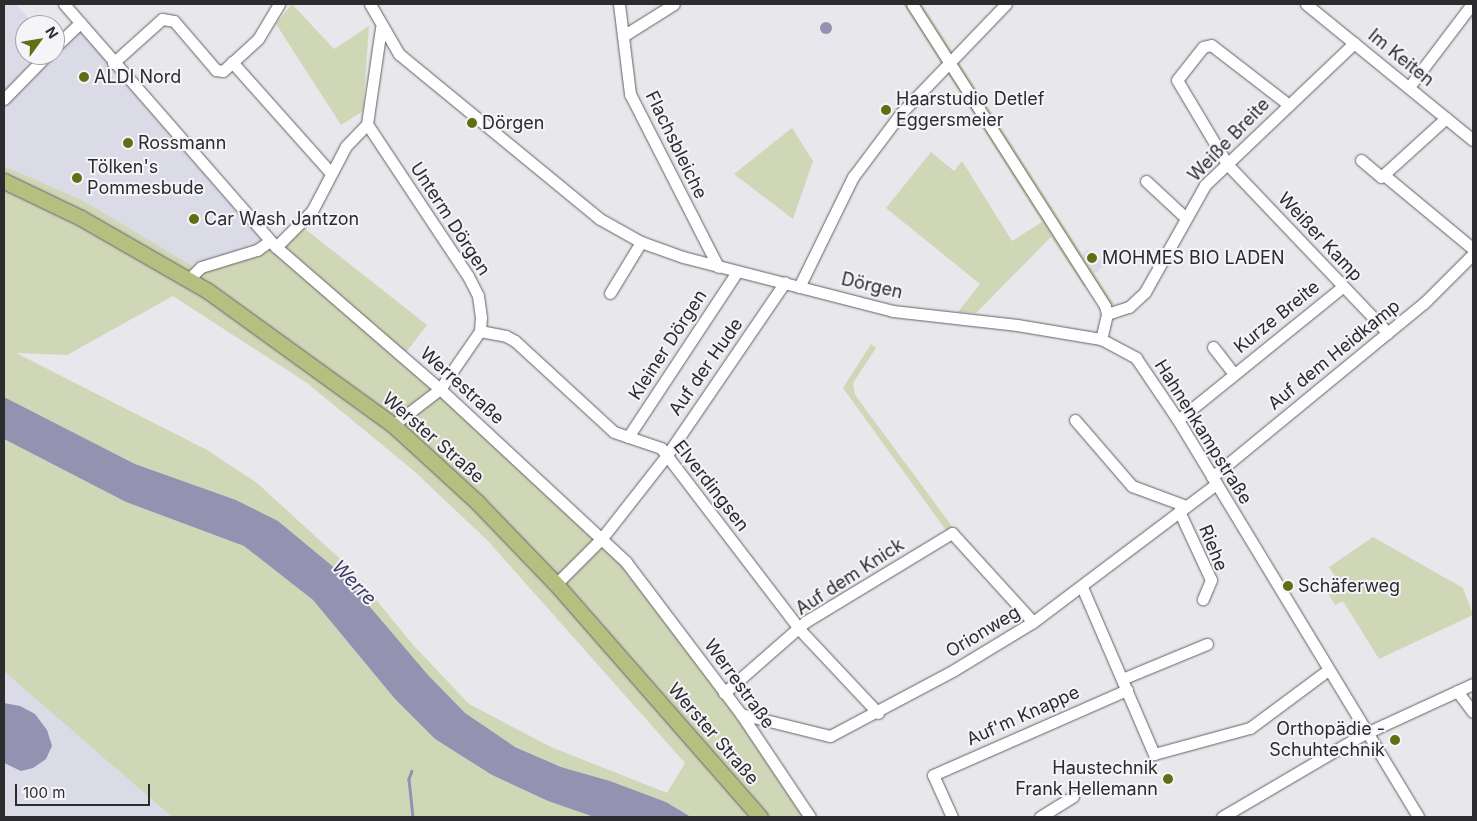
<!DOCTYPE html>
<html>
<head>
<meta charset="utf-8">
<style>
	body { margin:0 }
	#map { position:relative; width:1477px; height:821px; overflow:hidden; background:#e7e7ec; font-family:Inter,sans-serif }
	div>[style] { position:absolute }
	.built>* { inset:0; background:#dbdbe8 }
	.green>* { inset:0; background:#d0d7b7 }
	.water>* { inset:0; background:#9392b0 }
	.round { border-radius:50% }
	.stream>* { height:2.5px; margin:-1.25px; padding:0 1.25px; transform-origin:1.25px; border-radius:1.25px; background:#9392b0 }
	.roads { filter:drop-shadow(0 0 1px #616166) drop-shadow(0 0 1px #616166) }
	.minor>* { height:11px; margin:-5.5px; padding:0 5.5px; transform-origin:5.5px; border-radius:5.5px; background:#fff }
	.major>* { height:15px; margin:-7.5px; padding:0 7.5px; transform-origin:7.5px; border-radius:7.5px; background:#b6bf80 }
	.dots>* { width:14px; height:14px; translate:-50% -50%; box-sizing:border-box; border:2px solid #f4f4f9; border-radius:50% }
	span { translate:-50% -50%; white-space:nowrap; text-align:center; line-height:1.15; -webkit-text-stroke:4px #f4f4f9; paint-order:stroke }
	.street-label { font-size:18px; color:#2c2c2e }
	.poi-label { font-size:18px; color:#2c2c2e }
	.left { translate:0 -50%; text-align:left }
	.right { translate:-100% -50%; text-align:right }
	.water-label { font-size:19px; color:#3d3a65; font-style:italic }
	.frame { position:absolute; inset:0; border:5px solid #2c2c2e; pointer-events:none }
	.north { position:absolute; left:15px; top:15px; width:50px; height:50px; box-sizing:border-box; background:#f4f4f9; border:1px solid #a4a4a8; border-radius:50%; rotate:58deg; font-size:14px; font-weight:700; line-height:20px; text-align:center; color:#2c2c2e }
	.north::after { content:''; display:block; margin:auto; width:18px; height:22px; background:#626d14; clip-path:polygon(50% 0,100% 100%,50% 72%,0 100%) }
	.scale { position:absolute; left:15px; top:784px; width:135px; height:22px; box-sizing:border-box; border:2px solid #2c2c2e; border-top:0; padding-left:6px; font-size:15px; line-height:18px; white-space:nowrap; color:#2c2c2e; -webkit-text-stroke:4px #f4f4f9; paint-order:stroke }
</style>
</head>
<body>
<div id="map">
	<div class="built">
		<i style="clip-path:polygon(4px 4px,16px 4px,34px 25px,25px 25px,25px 55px,55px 55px,55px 39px,72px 22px,270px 250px,199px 270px,84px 201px,4px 166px)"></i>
		<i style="clip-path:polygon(1088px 249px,1105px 265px,1094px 274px,1082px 255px)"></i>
		<i style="clip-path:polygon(4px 671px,21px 684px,172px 817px,4px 817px,4px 763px,8px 766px,20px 706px,4px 703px)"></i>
	</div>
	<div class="green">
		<i style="clip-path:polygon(292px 4px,334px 49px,369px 26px,363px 111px,341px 125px,276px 24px)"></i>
		<i style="clip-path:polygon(903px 4px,922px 4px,1114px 304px,1104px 310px,1088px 284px,1084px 287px,1051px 237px,976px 313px,958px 312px,980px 284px,886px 208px,931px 152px,954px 171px,962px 161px,1012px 241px,1042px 222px)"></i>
		<i style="clip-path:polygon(792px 128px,813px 161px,793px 219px,734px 174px)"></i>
		<i style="clip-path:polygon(evenodd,4px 166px,84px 201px,199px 270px,270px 250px,275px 253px,304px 228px,427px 325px,403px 356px,625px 562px,732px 705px,805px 817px,691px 817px,666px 802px,610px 781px,561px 767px,515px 747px,464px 713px,428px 675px,342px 574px,278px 521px,236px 500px,135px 464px,4px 397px,4px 166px,173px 296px,307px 383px,414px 471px,488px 541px,685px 763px,667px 793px,551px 747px,469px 704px,414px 646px,350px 568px,257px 483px,207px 450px,16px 353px,67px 355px,173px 296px)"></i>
		<i style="clip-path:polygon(871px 344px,876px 348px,853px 383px,855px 395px,954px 529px,948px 533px,843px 388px)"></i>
		<i style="clip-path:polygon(4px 439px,126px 502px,244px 546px,313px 600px,395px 699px,435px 739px,492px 775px,548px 801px,594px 817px,172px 817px,4px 671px)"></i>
		<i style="clip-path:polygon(1373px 537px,1463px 588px,1473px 615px,1379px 659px,1343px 601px,1335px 605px,1326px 590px,1339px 582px,1329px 567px)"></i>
	</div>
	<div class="water">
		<i class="round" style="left:820px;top:22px;width:12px;height:12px"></i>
		<i style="clip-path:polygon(4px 397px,135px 464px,236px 500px,278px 521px,342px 574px,428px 675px,465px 713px,515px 747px,561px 767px,610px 781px,666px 802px,691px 817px,594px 817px,548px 801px,492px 775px,435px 739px,395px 699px,313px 600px,244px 546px,126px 502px,4px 439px)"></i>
		<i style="clip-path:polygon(4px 703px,20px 706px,35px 714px,47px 730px,52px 746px,46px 759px,33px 768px,21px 771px,4px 763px)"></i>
	</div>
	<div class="stream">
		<i style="left:412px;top:771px;width:9px;rotate:111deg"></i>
		<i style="left:409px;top:779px;width:38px;rotate:84deg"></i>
	</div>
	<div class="roads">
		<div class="minor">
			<i style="left:64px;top:4px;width:322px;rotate:48.9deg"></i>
			<i style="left:276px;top:247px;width:217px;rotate:40.9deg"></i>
			<i style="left:440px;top:389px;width:254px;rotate:42.9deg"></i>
			<i style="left:626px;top:562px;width:191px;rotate:52.9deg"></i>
			<i style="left:741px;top:714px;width:124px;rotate:56.2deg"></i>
			<i style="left:370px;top:4px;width:58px;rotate:59.9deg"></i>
			<i style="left:399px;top:54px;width:260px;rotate:39.4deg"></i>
			<i style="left:600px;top:219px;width:47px;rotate:29.3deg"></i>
			<i style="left:641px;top:242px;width:45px;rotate:19.7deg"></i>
			<i style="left:683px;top:257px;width:217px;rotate:14.4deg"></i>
			<i style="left:893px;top:311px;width:125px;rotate:6.4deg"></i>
			<i style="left:1017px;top:325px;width:85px;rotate:9.5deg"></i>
			<i style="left:1101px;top:339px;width:40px;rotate:28deg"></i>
			<i style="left:1136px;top:358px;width:75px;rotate:55.9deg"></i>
			<i style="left:1178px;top:420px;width:464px;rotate:58.8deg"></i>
			<i style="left:619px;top:4px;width:91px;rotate:83deg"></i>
			<i style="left:630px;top:94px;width:194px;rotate:63deg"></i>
			<i style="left:912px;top:4px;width:358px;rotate:57.4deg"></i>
			<i style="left:1105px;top:306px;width:8px;rotate:76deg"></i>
			<i style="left:1107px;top:314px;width:26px;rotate:103deg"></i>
			<i style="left:1306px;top:4px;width:215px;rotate:39.2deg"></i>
			<i style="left:623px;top:36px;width:60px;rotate:-32.1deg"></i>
			<i style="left:55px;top:47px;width:35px;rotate:-44deg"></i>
			<i style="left:232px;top:62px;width:149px;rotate:48.3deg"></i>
			<i style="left:113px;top:63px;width:66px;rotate:-41.9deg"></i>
			<i style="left:162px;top:19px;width:12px;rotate:9deg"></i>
			<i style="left:174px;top:21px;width:65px;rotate:49.4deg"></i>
			<i style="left:216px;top:70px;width:7px;rotate:8deg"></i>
			<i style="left:223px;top:71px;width:47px;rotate:-42.4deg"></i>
			<i style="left:258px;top:39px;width:41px;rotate:-59deg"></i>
			<i style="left:1409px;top:87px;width:104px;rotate:-52.8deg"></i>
			<i style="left:4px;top:99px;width:62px;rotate:-45.7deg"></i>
			<i style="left:1289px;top:105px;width:98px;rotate:-142.4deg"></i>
			<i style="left:1211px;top:45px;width:8px;rotate:166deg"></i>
			<i style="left:1203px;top:47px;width:42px;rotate:128.2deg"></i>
			<i style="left:1177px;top:80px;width:98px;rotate:59.2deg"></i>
			<i style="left:1227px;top:164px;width:233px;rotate:46.4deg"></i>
			<i style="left:367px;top:124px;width:182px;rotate:56.4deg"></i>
			<i style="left:468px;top:276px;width:22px;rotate:63deg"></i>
			<i style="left:478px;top:296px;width:21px;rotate:82deg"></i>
			<i style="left:481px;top:317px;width:14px;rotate:94deg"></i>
			<i style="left:480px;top:331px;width:70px;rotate:124.6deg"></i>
			<i style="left:440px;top:389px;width:59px;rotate:142.5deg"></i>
			<i style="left:1361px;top:160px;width:26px;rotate:40deg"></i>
			<i style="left:1381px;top:177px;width:88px;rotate:-42.2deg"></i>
			<i style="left:1384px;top:175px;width:116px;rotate:39.7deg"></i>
			<i style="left:1146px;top:181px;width:54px;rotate:42.8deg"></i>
			<i style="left:276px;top:247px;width:51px;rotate:-45deg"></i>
			<i style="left:312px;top:211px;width:73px;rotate:-62.4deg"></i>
			<i style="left:346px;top:146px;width:30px;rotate:-46deg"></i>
			<i style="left:367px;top:124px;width:97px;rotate:-81.7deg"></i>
			<i style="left:189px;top:279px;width:17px;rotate:-45deg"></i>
			<i style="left:201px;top:267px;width:59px;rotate:-16.9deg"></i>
			<i style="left:257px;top:250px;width:16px;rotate:-35deg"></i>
			<i style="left:799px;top:287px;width:123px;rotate:-63.9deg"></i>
			<i style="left:853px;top:177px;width:80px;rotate:-53.1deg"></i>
			<i style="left:901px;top:113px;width:151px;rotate:-46.1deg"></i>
			<i style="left:610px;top:293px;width:60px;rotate:-58.7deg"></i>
			<i style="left:1107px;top:314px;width:23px;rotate:-18deg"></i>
			<i style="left:1129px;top:307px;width:22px;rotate:-43deg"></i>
			<i style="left:1145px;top:292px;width:123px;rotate:-60.7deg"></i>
			<i style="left:1205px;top:185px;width:206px;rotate:-43.6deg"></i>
			<i style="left:480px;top:331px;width:26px;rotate:11deg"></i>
			<i style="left:506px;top:336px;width:10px;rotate:29deg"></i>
			<i style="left:515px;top:341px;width:134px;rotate:42.6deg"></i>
			<i style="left:614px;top:432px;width:50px;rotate:18.8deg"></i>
			<i style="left:661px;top:448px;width:229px;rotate:52.6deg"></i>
			<i style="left:800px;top:630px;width:114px;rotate:46.8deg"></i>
			<i style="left:1213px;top:347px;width:34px;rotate:52deg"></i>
			<i style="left:1075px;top:420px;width:87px;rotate:49.2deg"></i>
			<i style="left:1132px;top:486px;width:58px;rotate:20.3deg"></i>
			<i style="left:1178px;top:420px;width:211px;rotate:-39deg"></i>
			<i style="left:628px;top:437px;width:198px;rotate:-56.6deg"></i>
			<i style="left:1212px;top:477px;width:274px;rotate:-39.4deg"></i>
			<i style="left:1424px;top:303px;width:69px;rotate:-45deg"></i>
			<i style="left:1179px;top:511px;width:76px;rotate:65.1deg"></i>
			<i style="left:1211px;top:580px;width:21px;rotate:113deg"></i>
			<i style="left:556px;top:584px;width:65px;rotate:-45deg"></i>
			<i style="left:602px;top:538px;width:105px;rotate:-51.9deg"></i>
			<i style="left:667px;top:455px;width:209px;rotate:-55.7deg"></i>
			<i style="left:1082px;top:587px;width:182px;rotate:66.7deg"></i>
			<i style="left:1154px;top:754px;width:99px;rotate:-15.2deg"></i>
			<i style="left:1250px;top:728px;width:97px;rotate:-36.6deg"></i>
			<i style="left:1122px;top:679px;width:92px;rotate:-22.4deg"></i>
			<i style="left:1457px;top:691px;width:26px;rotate:53deg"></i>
			<i style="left:724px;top:693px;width:108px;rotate:-41.2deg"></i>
			<i style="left:805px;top:622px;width:172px;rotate:-31.2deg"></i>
			<i style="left:952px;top:533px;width:120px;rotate:47.7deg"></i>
			<i style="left:741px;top:714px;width:92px;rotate:13.9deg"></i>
			<i style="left:830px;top:736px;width:140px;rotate:-28deg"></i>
			<i style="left:954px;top:670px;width:92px;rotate:-31.3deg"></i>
			<i style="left:1033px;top:622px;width:229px;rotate:-37deg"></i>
			<i style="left:952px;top:817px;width:46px;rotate:-114.3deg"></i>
			<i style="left:933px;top:775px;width:212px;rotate:-23.7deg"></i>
			<i style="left:1040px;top:817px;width:39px;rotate:-32deg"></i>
			<i style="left:1222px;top:817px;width:162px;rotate:-30.4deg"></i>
			<i style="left:1362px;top:735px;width:122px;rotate:-24.7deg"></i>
		</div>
		<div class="major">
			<i style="left:4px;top:181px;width:85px;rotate:25.7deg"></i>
			<i style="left:81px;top:218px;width:146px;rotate:29.9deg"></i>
			<i style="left:208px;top:291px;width:228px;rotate:35.9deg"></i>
			<i style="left:393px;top:425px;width:114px;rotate:42.5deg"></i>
			<i style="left:477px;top:502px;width:114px;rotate:46.1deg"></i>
			<i style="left:556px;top:584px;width:310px;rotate:48.8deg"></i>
		</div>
	</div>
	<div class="dots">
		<i style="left:84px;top:77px;background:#626d14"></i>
		<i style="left:886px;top:110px;background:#626d14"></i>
		<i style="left:472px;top:123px;background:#626d14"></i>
		<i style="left:128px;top:143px;background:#626d14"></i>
		<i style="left:77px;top:178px;background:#626d14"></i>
		<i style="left:194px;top:219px;background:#626d14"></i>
		<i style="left:1092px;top:258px;background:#626d14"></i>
		<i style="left:1288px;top:586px;background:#626d14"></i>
		<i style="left:1395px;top:740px;background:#626d14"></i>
		<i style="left:1168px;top:779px;background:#626d14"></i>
	</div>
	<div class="street-label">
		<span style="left:1401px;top:58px;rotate:39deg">Im Keiten</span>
		<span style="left:1229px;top:140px;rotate:-46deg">Weiße Breite</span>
		<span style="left:676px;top:145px;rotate:64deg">Flachsbleiche</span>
		<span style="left:450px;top:219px;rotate:57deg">Unterm Dörgen</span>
		<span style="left:1320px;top:237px;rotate:47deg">Weißer Kamp</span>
		<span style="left:872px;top:286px;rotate:13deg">Dörgen</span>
		<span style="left:1277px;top:317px;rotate:-39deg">Kurze Breite</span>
		<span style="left:668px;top:345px;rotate:-57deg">Kleiner Dörgen</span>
		<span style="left:1334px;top:355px;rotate:-39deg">Auf dem Heidkamp</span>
		<span style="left:706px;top:367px;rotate:-55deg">Auf der Hude</span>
		<span style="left:462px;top:386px;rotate:42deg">Werrestraße</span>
		<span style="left:1203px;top:432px;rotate:58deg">Hahnenkampstraße</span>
		<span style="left:433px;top:438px;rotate:41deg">Werster Straße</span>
		<span style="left:711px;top:486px;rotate:52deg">Elverdingsen</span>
		<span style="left:1213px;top:548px;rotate:68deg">Riehe</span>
		<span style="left:850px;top:577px;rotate:-33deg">Auf dem Knick</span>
		<span style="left:983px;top:632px;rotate:-31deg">Orionweg</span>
		<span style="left:739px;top:684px;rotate:54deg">Werrestraße</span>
		<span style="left:1023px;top:716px;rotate:-24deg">Auf'm Knappe</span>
		<span style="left:713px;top:734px;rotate:49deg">Werster Straße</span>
	</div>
	<div class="poi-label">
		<span class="left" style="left:94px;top:77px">ALDI Nord</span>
		<span class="left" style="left:896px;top:110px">Haarstudio Detlef<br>Eggersmeier</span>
		<span class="left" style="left:482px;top:123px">Dörgen</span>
		<span class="left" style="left:138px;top:143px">Rossmann</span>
		<span class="left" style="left:87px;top:178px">Tölken's<br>Pommesbude</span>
		<span class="left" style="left:204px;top:219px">Car Wash Jantzon</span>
		<span class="left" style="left:1102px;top:258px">MOHMES BIO LADEN</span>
		<span class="left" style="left:1298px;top:586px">Schäferweg</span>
		<span class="right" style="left:1385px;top:740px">Orthopädie -<br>Schuhtechnik</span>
		<span class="right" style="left:1158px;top:779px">Haustechnik<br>Frank Hellemann</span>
	</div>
	<div class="water-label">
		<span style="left:354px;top:583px;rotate:46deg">Werre</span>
	</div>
	<div class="frame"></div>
	<div class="north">N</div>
	<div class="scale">100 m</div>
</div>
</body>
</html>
